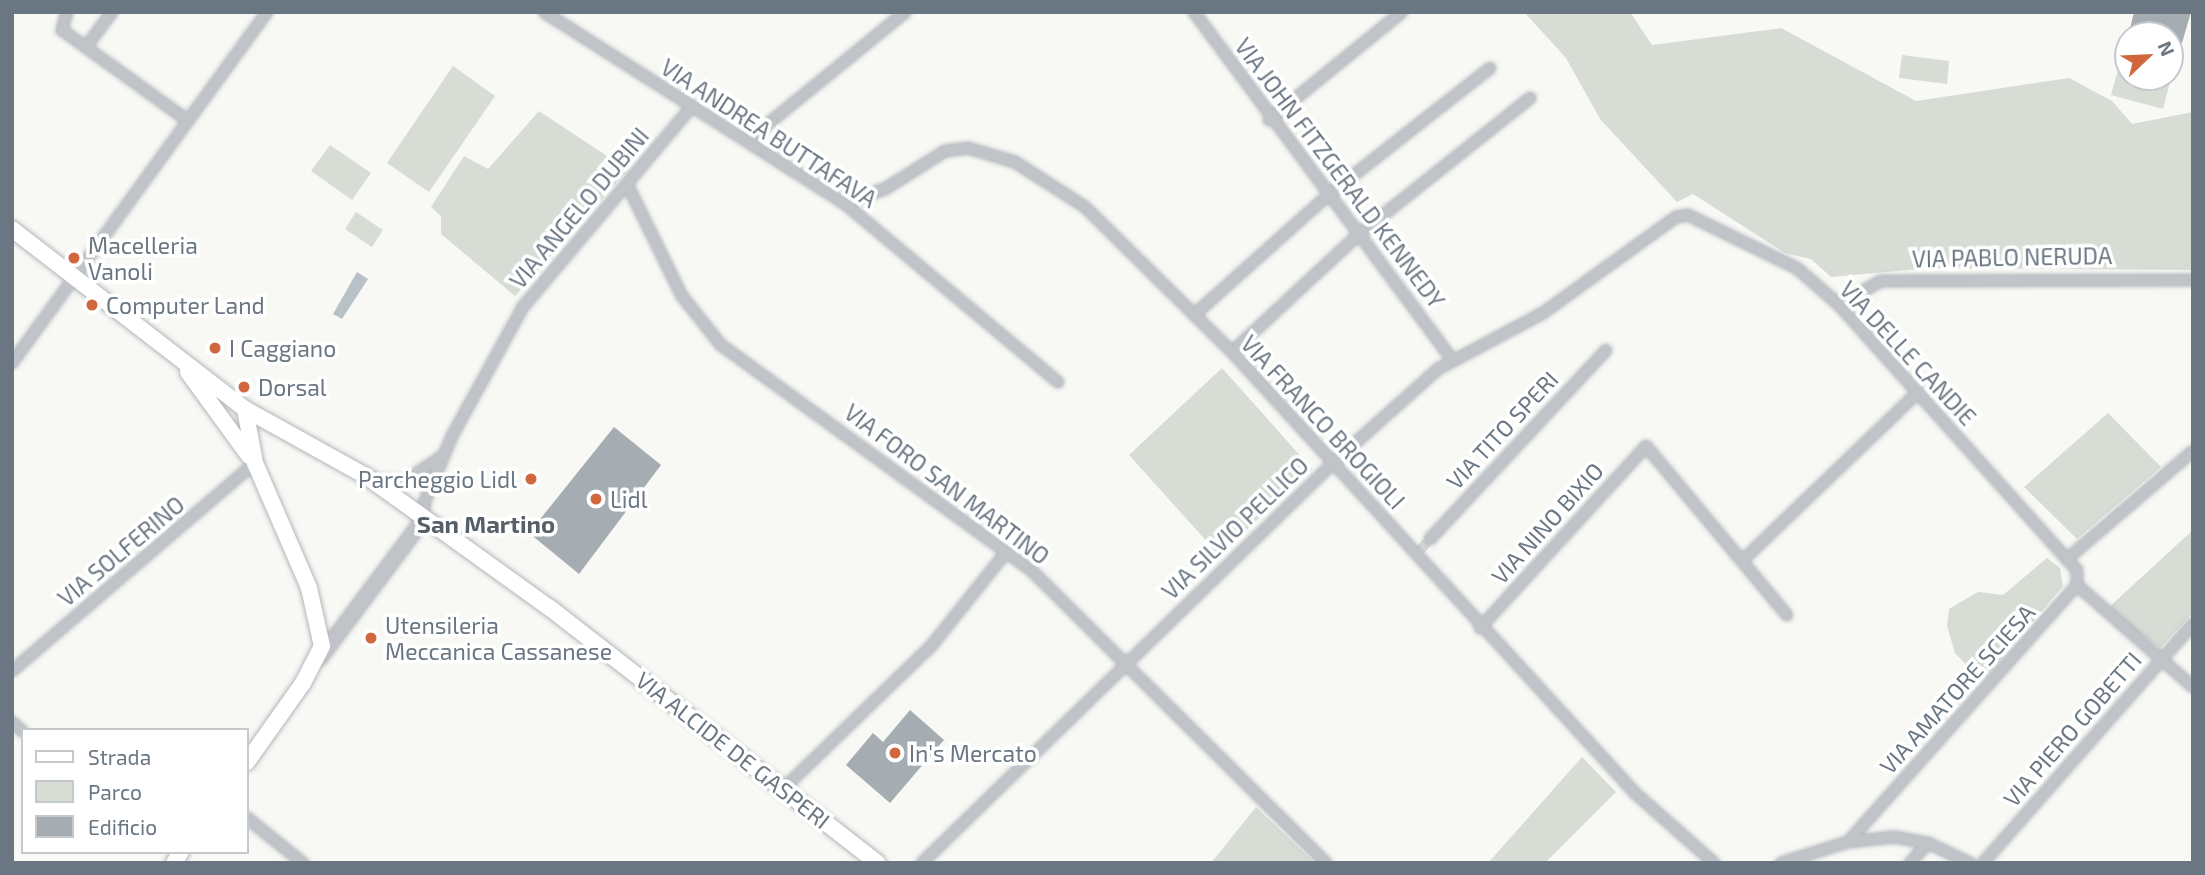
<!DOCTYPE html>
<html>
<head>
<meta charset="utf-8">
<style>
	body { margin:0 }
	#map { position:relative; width:2205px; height:875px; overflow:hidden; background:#f8f8f5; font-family:"Exo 2",sans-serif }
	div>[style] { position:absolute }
	.green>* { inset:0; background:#d7dcd5 }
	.water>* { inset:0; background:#b8c1c6 }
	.building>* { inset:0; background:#a5acb2 }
	.minor-tunnel>* { height:10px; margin-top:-5px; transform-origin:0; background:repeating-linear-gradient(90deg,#d4d8d8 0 10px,transparent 0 15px) }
	.roads { filter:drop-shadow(0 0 2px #b2b7bb) drop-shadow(0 0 2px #b2b7bb) }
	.minor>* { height:10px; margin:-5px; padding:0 5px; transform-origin:5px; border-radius:5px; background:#c0c3c7 }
	.tertiary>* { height:14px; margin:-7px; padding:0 7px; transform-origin:7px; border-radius:7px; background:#c0c3c7 }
	.secondary>* { height:16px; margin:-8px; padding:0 8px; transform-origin:8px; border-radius:8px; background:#fff }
	.dots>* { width:19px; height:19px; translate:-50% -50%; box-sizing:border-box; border:4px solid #fff; border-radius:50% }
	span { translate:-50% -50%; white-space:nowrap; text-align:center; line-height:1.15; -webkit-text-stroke:7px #fff; paint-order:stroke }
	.street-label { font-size:23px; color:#6a7783 }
	.poi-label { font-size:23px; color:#6a7783 }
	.left { translate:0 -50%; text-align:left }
	.right { translate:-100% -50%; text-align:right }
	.neighbourhood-label { font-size:24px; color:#576069; font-weight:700 }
	.frame { position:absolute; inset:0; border:14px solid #6a7783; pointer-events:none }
	.legend { position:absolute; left:21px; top:728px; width:228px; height:126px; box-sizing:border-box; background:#fff; border:2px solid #c3c9cd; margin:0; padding:9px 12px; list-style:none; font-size:21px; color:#6a7783 }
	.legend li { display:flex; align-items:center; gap:14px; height:35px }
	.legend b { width:35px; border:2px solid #c3c9cd }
	.north { position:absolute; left:2114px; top:21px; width:70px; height:70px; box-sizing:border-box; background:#fff; border:2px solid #c3c9cd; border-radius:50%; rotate:67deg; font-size:19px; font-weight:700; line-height:28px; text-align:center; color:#6a7783 }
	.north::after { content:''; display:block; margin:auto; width:24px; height:32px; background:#d1673d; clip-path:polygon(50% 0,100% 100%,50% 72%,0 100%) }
</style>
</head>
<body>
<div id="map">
	<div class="green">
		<i style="clip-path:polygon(1524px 12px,1630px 12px,1652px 45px,1781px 28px,1916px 101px,2069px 78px,2112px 101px,2132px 124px,2193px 112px,2193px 270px,1930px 268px,1831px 277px,1811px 259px,1785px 253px,1693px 194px,1677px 202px,1600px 119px,1566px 58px)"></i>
		<i style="clip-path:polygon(2127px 37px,2128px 77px,2170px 77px,2170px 49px,2178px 51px,2163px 109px,2111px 95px)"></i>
		<i style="clip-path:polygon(1902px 55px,1949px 61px,1947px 84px,1899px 78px)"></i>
		<i style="clip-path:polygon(453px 66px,495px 96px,429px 192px,387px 163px)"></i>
		<i style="clip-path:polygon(539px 111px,628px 170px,515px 296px,441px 234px,441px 216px,431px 207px,464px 156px,488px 169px)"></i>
		<i style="clip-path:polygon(330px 145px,371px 173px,352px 200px,311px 171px)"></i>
		<i style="clip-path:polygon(356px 212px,383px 230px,372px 247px,345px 229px)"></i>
		<i style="clip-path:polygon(1222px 368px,1312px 469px,1219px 555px,1129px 455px)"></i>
		<i style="clip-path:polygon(2108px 413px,2161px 467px,2077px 539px,2024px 487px)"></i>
		<i style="clip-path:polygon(2193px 530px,2193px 613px,2160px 648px,2107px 609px)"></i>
		<i style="clip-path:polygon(2047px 558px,2060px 568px,2063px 586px,1986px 677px,1976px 675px,1955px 653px,1947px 626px,1949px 609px,1978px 592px,2003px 595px)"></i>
		<i style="clip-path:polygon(1582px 757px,1616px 792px,1545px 863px,1488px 863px)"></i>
		<i style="clip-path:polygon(1256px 807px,1315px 863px,1211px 863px)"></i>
	</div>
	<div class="water">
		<i style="clip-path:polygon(357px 272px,368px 279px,342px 319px,333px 314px)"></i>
	</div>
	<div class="building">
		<i style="clip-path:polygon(2134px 12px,2191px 12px,2182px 43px,2170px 40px,2170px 35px,2130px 29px)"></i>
		<i style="clip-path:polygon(614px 427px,661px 465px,579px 574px,529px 533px)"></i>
		<i style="clip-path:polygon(910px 710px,944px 740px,890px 803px,846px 765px,873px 733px,883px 742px)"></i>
	</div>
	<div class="minor-tunnel">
		<i style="left:1420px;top:550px;width:15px;rotate:-48deg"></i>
	</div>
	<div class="roads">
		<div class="minor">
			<i style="left:67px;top:12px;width:19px;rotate:106deg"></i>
			<i style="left:62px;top:30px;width:155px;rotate:35.8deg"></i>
			<i style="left:544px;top:12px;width:356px;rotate:32.5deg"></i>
			<i style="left:844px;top:203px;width:279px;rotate:39.9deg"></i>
			<i style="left:1194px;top:12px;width:432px;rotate:53.4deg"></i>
			<i style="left:86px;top:47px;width:44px;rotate:-53.4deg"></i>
			<i style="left:1269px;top:120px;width:171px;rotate:-39.1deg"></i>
			<i style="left:747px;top:141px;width:204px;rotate:-39.2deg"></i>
			<i style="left:628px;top:186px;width:123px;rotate:63.9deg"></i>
			<i style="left:682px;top:296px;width:63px;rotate:51.5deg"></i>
			<i style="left:721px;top:345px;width:383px;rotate:36deg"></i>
			<i style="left:1031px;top:570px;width:416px;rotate:44.8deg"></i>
			<i style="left:844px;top:203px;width:43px;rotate:-18.9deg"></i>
			<i style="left:885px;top:189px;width:71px;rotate:-32.3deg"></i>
			<i style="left:945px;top:151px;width:23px;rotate:-7deg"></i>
			<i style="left:968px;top:148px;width:49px;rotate:16.6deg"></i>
			<i style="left:1015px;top:162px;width:83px;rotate:32.7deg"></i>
			<i style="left:1085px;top:207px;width:206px;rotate:44.6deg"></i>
			<i style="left:1232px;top:352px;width:596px;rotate:47.58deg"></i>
			<i style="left:1634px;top:792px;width:107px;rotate:41.6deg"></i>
			<i style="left:1839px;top:305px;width:48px;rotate:-29.7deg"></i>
			<i style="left:1881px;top:281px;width:312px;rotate:-0.2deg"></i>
			<i style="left:1194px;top:315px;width:178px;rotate:-41.8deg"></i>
			<i style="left:1327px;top:196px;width:207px;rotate:-38.1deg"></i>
			<i style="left:1232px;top:352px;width:172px;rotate:-42.9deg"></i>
			<i style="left:1358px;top:235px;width:220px;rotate:-38.5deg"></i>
			<i style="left:12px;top:363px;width:434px;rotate:-54deg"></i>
			<i style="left:378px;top:480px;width:26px;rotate:4deg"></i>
			<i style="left:404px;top:482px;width:45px;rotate:-34deg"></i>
			<i style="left:423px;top:520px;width:19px;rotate:-84deg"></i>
			<i style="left:425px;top:501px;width:70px;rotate:-67.4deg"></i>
			<i style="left:452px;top:436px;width:147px;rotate:-61.2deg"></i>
			<i style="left:523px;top:307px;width:263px;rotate:-49.9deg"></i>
			<i style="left:1430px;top:539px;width:258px;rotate:-47deg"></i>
			<i style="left:2067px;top:559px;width:166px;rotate:-40.6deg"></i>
			<i style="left:1743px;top:560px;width:243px;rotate:-43.8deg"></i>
			<i style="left:2077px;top:585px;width:154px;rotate:41.3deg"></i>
			<i style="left:1480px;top:628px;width:246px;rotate:-47.6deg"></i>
			<i style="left:1646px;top:446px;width:220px;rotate:50.2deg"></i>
			<i style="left:12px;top:671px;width:320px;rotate:-40.6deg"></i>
			<i style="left:12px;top:722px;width:15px;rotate:42deg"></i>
			<i style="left:783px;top:789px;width:207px;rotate:-44deg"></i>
			<i style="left:932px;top:645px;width:120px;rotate:-51.4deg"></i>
			<i style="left:247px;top:818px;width:72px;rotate:38.8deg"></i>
			<i style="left:922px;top:863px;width:575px;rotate:-44.22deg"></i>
			<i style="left:1334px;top:462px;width:140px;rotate:-41.8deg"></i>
			<i style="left:1438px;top:369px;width:119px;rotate:-28.1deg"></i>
			<i style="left:1543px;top:313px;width:164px;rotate:-35.8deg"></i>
			<i style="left:1676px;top:217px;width:12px;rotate:-9deg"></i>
			<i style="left:1688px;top:215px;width:123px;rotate:26.1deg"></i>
			<i style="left:1798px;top:269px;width:55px;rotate:41.3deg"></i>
			<i style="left:1839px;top:305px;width:356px;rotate:48.1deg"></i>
			<i style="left:2077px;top:570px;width:15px;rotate:90deg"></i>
			<i style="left:2077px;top:585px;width:344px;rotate:131.7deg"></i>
			<i style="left:1781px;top:863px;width:70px;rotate:-17.4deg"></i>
			<i style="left:1848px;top:842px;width:46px;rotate:-6.2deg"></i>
			<i style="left:1894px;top:837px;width:35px;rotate:10deg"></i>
			<i style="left:1928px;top:843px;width:47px;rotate:25.5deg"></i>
			<i style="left:1910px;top:863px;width:27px;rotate:-48deg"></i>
			<i style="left:1983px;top:863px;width:318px;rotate:-48.7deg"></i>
		</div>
		<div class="tertiary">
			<i style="left:319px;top:659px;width:174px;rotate:-53.2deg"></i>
		</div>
		<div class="secondary">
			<i style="left:12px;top:229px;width:294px;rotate:37.7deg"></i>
			<i style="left:245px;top:409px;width:138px;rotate:29deg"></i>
			<i style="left:366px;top:476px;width:226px;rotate:35.7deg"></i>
			<i style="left:550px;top:608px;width:415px;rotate:37.9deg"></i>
			<i style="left:188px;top:372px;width:104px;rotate:54deg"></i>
			<i style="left:245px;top:409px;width:55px;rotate:79.5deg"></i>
			<i style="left:255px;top:463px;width:136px;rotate:66.6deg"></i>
			<i style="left:309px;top:588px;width:59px;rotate:77.4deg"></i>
			<i style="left:322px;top:646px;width:42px;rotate:117.2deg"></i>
			<i style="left:303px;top:683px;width:97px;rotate:125.3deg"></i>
			<i style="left:174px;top:863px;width:13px;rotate:-58deg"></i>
		</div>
	</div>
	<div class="dots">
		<i style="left:74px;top:258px;background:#d1673d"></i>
		<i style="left:92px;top:305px;background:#d1673d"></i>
		<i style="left:215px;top:348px;background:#d1673d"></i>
		<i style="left:244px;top:387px;background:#d1673d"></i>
		<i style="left:531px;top:479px;background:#d1673d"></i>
		<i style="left:596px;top:499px;background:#d1673d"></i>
		<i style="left:371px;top:638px;background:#d1673d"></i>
		<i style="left:895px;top:753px;background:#d1673d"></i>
	</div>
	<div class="street-label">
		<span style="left:769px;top:133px;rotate:33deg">VIA ANDREA BUTTAFAVA</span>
		<span style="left:1340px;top:173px;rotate:53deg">VIA JOHN FITZGERALD KENNEDY</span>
		<span style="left:579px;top:208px;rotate:-50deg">VIA ANGELO DUBINI</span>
		<span style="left:2012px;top:257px;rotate:-1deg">VIA PABLO NERUDA</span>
		<span style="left:1908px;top:353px;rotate:47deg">VIA DELLE CANDIE</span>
		<span style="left:1323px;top:422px;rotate:47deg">VIA FRANCO BROGIOLI</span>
		<span style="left:1502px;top:430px;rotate:-47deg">VIA TITO SPERI</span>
		<span style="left:947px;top:484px;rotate:37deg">VIA FORO SAN MARTINO</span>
		<span style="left:1547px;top:523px;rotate:-48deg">VIA NINO BIXIO</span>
		<span style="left:1235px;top:528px;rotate:-44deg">VIA SILVIO PELLICO</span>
		<span style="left:121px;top:551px;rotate:-40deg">VIA SOLFERINO</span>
		<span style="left:1957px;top:689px;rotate:-48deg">VIA AMATORE SCIESA</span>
		<span style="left:2072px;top:729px;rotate:-49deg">VIA PIERO GOBETTI</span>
		<span style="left:733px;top:750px;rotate:38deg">VIA ALCIDE DE GASPERI</span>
	</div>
	<div class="poi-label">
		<span class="left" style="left:88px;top:258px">Macelleria<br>Vanoli</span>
		<span class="left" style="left:106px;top:305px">Computer Land</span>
		<span class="left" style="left:229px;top:348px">I Caggiano</span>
		<span class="left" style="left:258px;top:387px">Dorsal</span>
		<span class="right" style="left:517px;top:479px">Parcheggio Lidl</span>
		<span class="left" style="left:610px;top:499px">Lidl</span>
		<span class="left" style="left:385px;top:638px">Utensileria<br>Meccanica Cassanese</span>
		<span class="left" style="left:909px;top:753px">In's Mercato</span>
	</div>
	<div class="neighbourhood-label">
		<span style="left:486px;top:524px">San Martino</span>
	</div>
	<div class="frame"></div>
	<ul class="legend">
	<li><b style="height:9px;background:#fff"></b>Strada</li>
	<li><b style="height:19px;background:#d7dcd5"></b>Parco</li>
	<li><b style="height:19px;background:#a5acb2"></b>Edificio</li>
	</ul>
	<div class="north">N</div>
</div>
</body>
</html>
